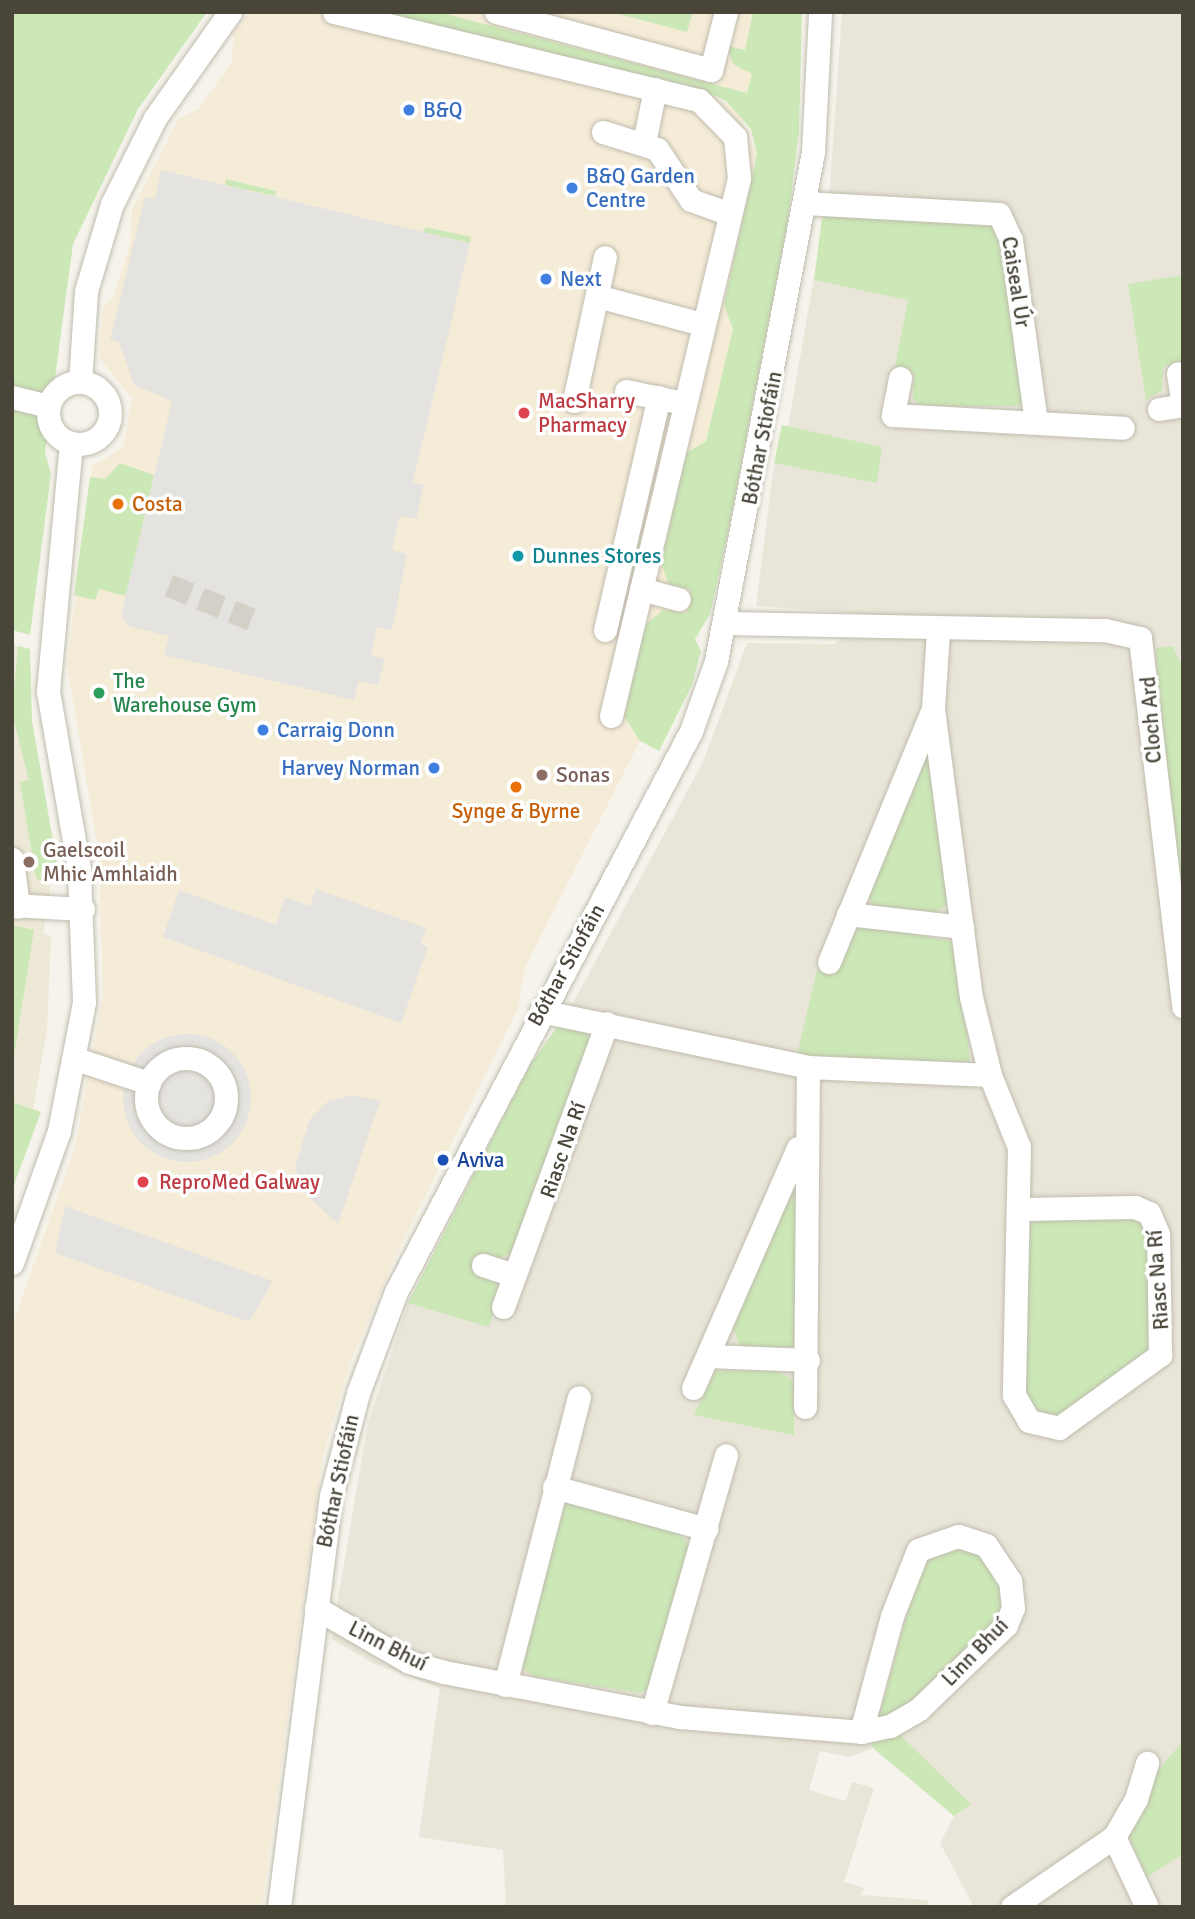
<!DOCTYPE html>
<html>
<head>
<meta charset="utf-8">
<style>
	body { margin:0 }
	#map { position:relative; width:1195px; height:1919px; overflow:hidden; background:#f5f3eb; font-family:Signika,sans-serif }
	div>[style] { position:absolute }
	.residential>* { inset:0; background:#e9e6d9 }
	.commercial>* { inset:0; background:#f5ecd8 }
	.education>* { inset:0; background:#ede9d6 }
	.green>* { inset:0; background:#cbe8b6 }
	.parking>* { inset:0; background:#e4e3df }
	.round { border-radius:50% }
	.minor-tunnel>* { height:23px; margin-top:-11.5px; transform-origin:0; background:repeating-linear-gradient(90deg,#d3d0c7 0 23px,transparent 0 34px) }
	.roads { filter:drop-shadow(0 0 2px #c0bcae) drop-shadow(0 0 2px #c0bcae) }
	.minor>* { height:23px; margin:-11.5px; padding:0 11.5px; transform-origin:11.5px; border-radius:11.5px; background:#fff }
	.minor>.ring { margin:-11.5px; padding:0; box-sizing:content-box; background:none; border:23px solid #fff; border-radius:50% }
	.dots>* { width:19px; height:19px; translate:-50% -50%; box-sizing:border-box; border:4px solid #fff; border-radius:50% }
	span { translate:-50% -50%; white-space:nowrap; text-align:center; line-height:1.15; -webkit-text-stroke:7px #fff; paint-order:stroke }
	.shop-label { font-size:21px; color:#366cbe }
	.left { translate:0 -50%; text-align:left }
	.right { translate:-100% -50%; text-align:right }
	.street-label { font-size:21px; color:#494539 }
	.health-label { font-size:21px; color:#be3a42 }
	.food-label { font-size:21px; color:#c56008 }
	.culture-label { font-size:21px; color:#0d838f }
	.leisure-label { font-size:21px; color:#27864d }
	.education-label { font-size:21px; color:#785e54 }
	.transit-label { font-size:21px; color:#164399 }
	.frame { position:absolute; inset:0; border:14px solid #494539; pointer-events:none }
</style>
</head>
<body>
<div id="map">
	<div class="residential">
		<i style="clip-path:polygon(842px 12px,1183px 12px,1183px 1907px,974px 1907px,940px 1843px,954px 1816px,873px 1748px,850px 1757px,820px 1751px,809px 1790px,846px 1801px,852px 1782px,874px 1788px,844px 1882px,864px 1888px,861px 1895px,928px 1900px,927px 1907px,506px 1907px,503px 1850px,419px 1837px,440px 1688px,373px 1663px,331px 1639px,368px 1423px,408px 1303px,530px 1065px,574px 1001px,703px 762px,747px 643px,835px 644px,867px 614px,756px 606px,774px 463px,877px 482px,881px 447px,788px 427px,830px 186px)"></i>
	</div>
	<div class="commercial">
		<i style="clip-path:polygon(249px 12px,373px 12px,702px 90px,737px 109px,757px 154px,724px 305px,733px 329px,706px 441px,686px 613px,624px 716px,640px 741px,525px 967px,518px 1009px,395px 1258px,350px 1363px,323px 1455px,262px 1907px,12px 1907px,12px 1326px,75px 1147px,103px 995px,99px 855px,67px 666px,92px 466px,123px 448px,132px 398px,99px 358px,103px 307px,114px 296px,130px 244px,132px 209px,179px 118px,199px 109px,232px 61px,234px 30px)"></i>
		<i style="clip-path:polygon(439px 12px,770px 12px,753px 95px)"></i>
	</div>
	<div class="education">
		<i style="clip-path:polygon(12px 645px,18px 646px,17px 678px,50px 892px,43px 933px,51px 937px,47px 1030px,33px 1109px,12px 1102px)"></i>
	</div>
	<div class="green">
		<i style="clip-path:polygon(12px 12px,207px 12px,138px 109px,73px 244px,45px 452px,51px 474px,30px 635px,12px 630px)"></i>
		<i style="clip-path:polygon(373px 12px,439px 12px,747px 93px,752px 74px,733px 64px,727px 46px,745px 50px,753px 12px,802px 12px,799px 131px,787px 228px,728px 532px,710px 614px,695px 639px,701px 651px,692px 685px,659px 751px,640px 741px,624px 716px,644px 626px,663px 610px,686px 613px,690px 590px,669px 585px,661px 563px,685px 454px,706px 441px,733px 329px,724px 305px,757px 154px,751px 129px,726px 101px,702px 90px)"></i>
		<i style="clip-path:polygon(611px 12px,693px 12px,687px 32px)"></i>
		<i style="clip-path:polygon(226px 179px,276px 191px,275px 196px,225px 185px)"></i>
		<i style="clip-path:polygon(833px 214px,985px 219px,1002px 233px,1024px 399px,1019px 406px,919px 406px,913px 399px,914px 374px,894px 372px,908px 300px,814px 280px,822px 217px)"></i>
		<i style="clip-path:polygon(425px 227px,471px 237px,470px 243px,424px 233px)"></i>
		<i style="clip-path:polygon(1183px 275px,1183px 364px,1163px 367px,1162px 390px,1146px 400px,1128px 284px)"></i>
		<i style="clip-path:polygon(782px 425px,882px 447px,877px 483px,774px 463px)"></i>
		<i style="clip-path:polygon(120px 463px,154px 475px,126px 596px,99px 589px,95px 600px,74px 595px,90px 477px,105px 479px)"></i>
		<i style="clip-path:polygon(18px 646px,30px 649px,32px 721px,58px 869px,46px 883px,36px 878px,20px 782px,29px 780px,12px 713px)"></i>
		<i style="clip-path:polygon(1173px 646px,1183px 669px,1183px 922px,1162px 774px,1156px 648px)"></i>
		<i style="clip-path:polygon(923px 754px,929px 754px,949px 904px,931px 915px,876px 910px,867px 895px)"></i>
		<i style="clip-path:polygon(12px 925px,34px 930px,12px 1068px)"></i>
		<i style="clip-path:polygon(869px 925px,954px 942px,970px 1060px,951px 1065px,797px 1055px,817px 970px,835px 975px,852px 932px)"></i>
		<i style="clip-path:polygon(559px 1025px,585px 1031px,589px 1040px,514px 1253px,494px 1259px,499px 1293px,489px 1327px,408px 1303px,530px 1065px)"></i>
		<i style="clip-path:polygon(12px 1102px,41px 1112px,12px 1190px)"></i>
		<i style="clip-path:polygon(789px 1192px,796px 1195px,798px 1346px,741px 1350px,732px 1324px)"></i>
		<i style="clip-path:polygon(1136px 1216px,1151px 1232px,1149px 1355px,1060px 1419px,1035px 1415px,1022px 1391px,1030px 1225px,1040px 1217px)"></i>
		<i style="clip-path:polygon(774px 1370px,794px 1380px,794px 1435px,694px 1415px,715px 1371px)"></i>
		<i style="clip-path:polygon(566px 1502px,677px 1532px,689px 1544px,650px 1689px,639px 1693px,533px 1676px,519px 1665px)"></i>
		<i style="clip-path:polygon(955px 1545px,979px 1552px,1000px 1576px,1002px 1613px,899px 1713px,879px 1717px,922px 1559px)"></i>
		<i style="clip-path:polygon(899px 1734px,971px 1804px,954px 1816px,873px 1748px,871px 1742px)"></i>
		<i style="clip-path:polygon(1182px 1742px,1183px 1854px,1147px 1877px,1127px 1832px,1155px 1774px)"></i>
	</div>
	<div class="parking">
		<i style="clip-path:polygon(161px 170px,470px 243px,413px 482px,424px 485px,416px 519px,400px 516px,392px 550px,407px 554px,392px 630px,377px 627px,371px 655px,385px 659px,378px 685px,359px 681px,354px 700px,164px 655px,169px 636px,129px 626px,121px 615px,172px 401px,134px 385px,119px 342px,110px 339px,145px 197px,155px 199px)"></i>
		<i style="clip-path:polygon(316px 889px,426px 928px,421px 944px,428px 947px,401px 1023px,163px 937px,179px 890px,276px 925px,285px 897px,310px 906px)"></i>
		<i class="round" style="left:123px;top:1034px;width:128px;height:128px"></i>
		<i style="clip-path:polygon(352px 1095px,380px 1101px,338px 1224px,302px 1191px,295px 1166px,310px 1119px,327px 1102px)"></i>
		<i style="clip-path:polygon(65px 1206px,272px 1281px,267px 1292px,249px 1322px,55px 1253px)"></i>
	</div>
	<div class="minor-tunnel">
		<i style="left:169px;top:585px;width:89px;rotate:22.5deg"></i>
	</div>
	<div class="roads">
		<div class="minor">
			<i style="left:334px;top:12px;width:375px;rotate:13.6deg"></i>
			<i style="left:699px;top:100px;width:52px;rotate:45.8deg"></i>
			<i style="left:735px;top:137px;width:41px;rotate:84.4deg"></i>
			<i style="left:739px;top:178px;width:553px;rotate:103.38deg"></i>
			<i style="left:496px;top:12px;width:223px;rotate:15.1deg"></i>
			<i style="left:711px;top:70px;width:60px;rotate:-75.5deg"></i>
			<i style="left:603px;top:132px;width:57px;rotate:17.5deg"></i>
			<i style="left:657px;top:149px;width:61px;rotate:56.3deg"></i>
			<i style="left:691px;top:200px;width:41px;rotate:19.7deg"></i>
			<i style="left:644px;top:143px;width:55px;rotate:-78.5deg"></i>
			<i style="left:804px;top:203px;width:195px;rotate:3.2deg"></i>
			<i style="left:999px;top:214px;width:29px;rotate:65deg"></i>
			<i style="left:1011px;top:240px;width:184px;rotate:82.2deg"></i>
			<i style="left:597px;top:296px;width:109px;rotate:14.9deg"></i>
			<i style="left:900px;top:378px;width:38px;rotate:101deg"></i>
			<i style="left:893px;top:415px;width:230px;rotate:3.2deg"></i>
			<i style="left:80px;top:382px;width:91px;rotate:-86.2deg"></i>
			<i style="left:86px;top:291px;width:91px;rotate:-73.4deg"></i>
			<i style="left:112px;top:204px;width:96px;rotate:-63.4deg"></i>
			<i style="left:155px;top:118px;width:130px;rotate:-54.7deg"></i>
			<i class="ring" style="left:48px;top:382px;width:39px;height:39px"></i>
			<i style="left:626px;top:391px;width:49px;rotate:11.8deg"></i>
			<i style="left:12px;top:397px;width:38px;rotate:14deg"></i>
			<i style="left:574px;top:401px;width:147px;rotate:-77.9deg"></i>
			<i style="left:1159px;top:409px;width:24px;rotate:-9deg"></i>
			<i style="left:1183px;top:405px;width:32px;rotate:-99deg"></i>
			<i style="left:641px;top:589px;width:39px;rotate:15deg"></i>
			<i style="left:726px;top:623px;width:379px;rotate:1.1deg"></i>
			<i style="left:1105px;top:630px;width:36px;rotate:13deg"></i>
			<i style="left:1140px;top:638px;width:371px;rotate:83.3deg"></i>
			<i style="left:605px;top:630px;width:239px;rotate:-77deg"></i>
			<i style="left:938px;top:631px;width:78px;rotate:93.7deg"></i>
			<i style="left:933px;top:709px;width:290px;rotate:82.5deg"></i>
			<i style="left:971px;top:997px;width:80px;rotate:76.3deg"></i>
			<i style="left:990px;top:1075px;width:78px;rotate:68.1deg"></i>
			<i style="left:1019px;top:1147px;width:248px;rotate:91.2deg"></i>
			<i style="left:1014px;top:1395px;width:30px;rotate:60deg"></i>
			<i style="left:1029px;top:1421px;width:31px;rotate:13deg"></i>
			<i style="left:1059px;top:1428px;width:125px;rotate:-35.9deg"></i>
			<i style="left:1160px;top:1355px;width:121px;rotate:-90.9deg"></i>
			<i style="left:1158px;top:1234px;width:23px;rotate:-113deg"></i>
			<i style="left:1149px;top:1213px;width:15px;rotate:-157deg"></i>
			<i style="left:1135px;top:1207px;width:113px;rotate:179deg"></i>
			<i style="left:12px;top:859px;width:48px;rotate:82.9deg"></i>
			<i style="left:12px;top:905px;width:71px;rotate:3.2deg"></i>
			<i style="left:848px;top:914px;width:115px;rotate:6.5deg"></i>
			<i style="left:829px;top:962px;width:274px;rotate:-67.7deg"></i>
			<i style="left:541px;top:1011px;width:273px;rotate:11.8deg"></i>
			<i style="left:808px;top:1067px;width:182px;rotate:2.5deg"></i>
			<i class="ring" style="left:146px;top:1058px;width:57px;height:57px"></i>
			<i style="left:76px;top:1059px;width:77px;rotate:18.2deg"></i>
			<i style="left:12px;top:1263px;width:140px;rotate:-70.4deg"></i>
			<i style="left:59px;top:1131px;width:131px;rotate:-79deg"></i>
			<i style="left:84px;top:1002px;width:133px;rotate:-92.2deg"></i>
			<i style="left:79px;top:869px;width:181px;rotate:-99.9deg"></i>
			<i style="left:48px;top:691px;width:249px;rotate:-84.7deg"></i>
			<i style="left:483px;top:1265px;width:33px;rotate:18deg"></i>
			<i style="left:503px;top:1307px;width:302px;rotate:-69.9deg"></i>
			<i style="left:708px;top:1356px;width:100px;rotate:2.3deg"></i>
			<i style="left:693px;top:1388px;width:262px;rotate:-66.4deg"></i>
			<i style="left:805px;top:1407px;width:340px;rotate:-89.5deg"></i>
			<i style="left:554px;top:1487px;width:158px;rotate:15.4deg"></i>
			<i style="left:316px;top:1608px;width:108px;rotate:30.1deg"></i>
			<i style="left:409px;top:1662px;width:36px;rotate:16deg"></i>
			<i style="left:444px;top:1672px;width:240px;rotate:10.8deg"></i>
			<i style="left:680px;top:1717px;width:182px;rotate:4.7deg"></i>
			<i style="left:861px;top:1732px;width:30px;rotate:-12deg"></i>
			<i style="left:890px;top:1726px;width:34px;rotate:-30deg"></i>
			<i style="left:919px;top:1709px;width:121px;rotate:-44deg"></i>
			<i style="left:1006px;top:1625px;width:18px;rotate:-68deg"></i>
			<i style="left:1013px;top:1608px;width:27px;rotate:-96deg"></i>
			<i style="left:1010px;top:1581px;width:43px;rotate:-123.7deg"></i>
			<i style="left:986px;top:1545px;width:29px;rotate:-162deg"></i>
			<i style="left:958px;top:1536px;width:42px;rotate:160.7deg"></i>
			<i style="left:918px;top:1550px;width:71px;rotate:111.5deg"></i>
			<i style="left:892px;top:1616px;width:120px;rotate:105deg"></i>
			<i style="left:505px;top:1685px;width:297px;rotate:-75.6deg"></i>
			<i style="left:652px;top:1713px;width:268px;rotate:-74deg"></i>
			<i style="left:1114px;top:1837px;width:77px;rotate:64.8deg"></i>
			<i style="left:279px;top:1907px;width:414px;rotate:-82.8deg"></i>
			<i style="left:331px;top:1496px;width:106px;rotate:-75.3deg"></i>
			<i style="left:358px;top:1393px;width:108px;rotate:-69.4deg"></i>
			<i style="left:396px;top:1292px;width:634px;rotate:-62.26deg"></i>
			<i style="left:691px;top:731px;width:74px;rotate:-70.3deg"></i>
			<i style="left:716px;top:661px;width:518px;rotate:-79.21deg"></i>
			<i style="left:813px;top:152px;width:140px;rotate:-87.1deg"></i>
			<i style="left:1012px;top:1907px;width:124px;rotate:-34.5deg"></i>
			<i style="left:1114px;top:1837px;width:44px;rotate:-59.9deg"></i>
			<i style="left:1136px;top:1799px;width:38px;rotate:-73deg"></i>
		</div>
	</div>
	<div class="dots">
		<i style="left:409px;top:110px;background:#3f7fe0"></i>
		<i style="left:572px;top:188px;background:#3f7fe0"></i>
		<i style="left:546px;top:279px;background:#3f7fe0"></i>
		<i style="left:524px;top:413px;background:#e0444e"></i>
		<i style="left:118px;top:504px;background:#e8710a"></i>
		<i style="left:518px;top:556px;background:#0f9aa8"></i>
		<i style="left:99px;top:693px;background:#2e9e5b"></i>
		<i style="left:263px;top:730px;background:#3f7fe0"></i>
		<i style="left:434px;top:768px;background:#3f7fe0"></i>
		<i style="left:542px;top:775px;background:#8d6e63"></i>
		<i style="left:516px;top:787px;background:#e8710a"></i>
		<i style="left:29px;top:862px;background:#8d6e63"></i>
		<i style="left:443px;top:1160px;background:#1a4fb4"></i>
		<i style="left:143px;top:1182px;background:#e0444e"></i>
	</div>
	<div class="shop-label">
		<span class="left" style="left:423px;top:110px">B&amp;Q</span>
		<span class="left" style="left:586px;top:188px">B&amp;Q Garden<br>Centre</span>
		<span class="left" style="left:560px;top:279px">Next</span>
		<span class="left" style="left:277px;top:730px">Carraig Donn</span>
		<span class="right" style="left:420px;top:768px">Harvey Norman</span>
	</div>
	<div class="street-label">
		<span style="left:1016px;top:282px;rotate:81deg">Caiseal Úr</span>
		<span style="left:762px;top:438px;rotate:-79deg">Bóthar Stiofáin</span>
		<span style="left:1151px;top:720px;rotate:-94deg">Cloch Ard</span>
		<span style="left:566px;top:965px;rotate:-61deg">Bóthar Stiofáin</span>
		<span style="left:563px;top:1150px;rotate:-71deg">Riasc Na Rí</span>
		<span style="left:1158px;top:1280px;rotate:-94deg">Riasc Na Rí</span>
		<span style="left:338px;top:1481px;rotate:-78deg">Bóthar Stiofáin</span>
		<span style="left:388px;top:1646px;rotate:27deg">Linn Bhuí</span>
		<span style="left:975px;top:1652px;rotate:-46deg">Linn Bhuí</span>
	</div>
	<div class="health-label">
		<span class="left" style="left:538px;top:413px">MacSharry<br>Pharmacy</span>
		<span class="left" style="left:159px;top:1182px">ReproMed Galway</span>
	</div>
	<div class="food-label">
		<span class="left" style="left:132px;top:504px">Costa</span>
		<span style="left:516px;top:811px">Synge &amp; Byrne</span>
	</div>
	<div class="culture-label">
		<span class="left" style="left:532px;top:556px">Dunnes Stores</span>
	</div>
	<div class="leisure-label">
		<span class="left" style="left:113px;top:693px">The<br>Warehouse Gym</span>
	</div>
	<div class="education-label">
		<span class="left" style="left:556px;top:775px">Sonas</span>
		<span class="left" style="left:43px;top:862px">Gaelscoil<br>Mhic Amhlaidh</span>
	</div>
	<div class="transit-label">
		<span class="left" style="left:457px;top:1160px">Aviva</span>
	</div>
	<div class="frame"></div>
</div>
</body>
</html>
